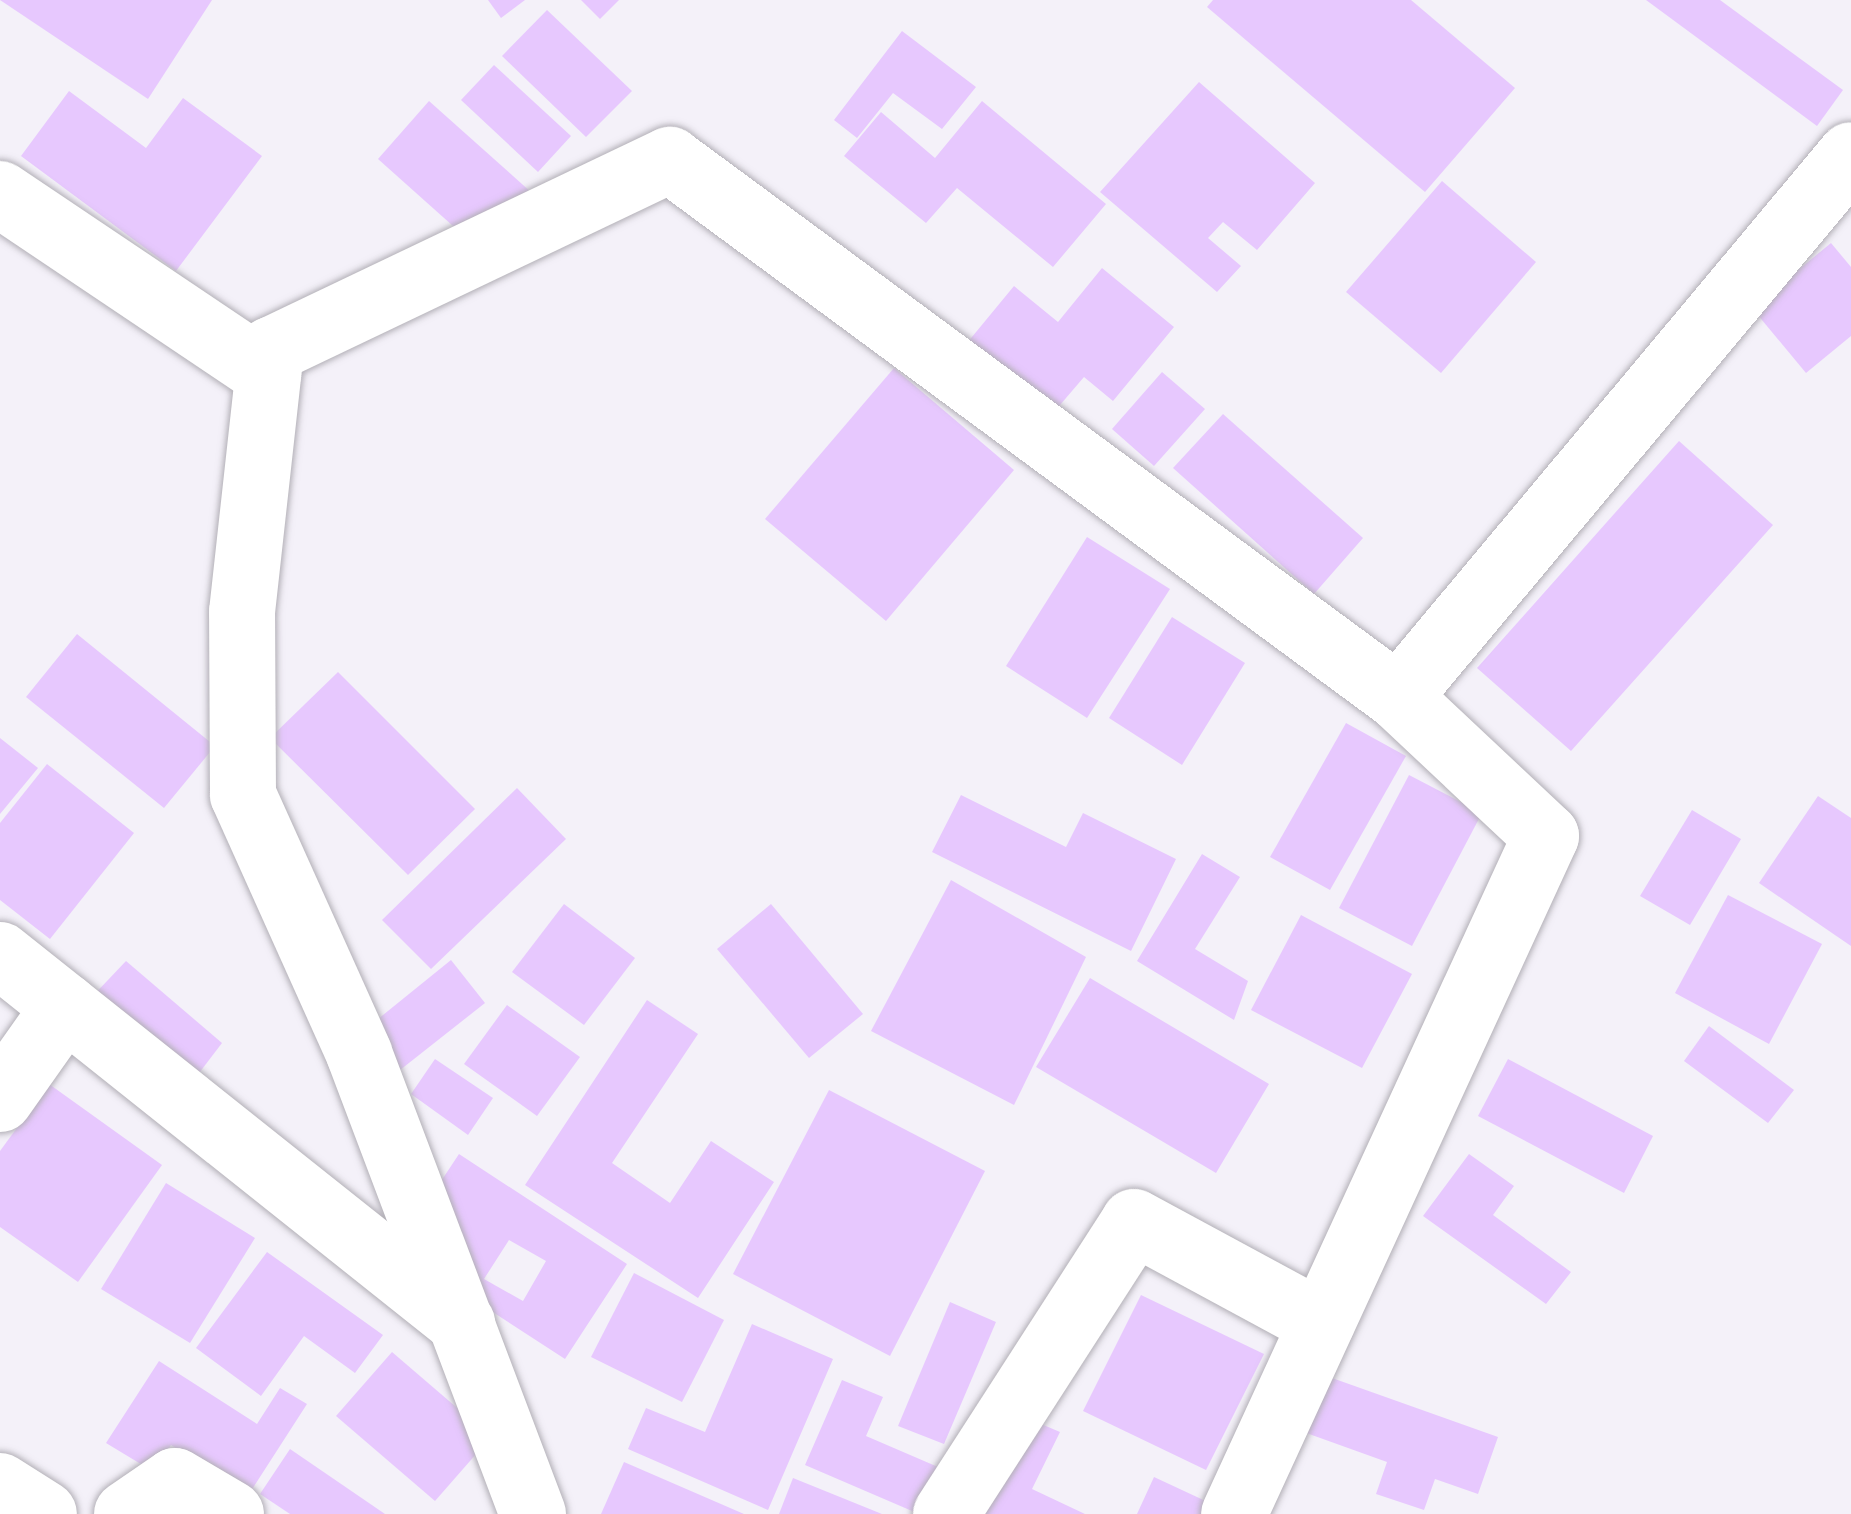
<!DOCTYPE html>
<html>
<head>
<meta charset="utf-8">
<style>
	body { margin:0 }
	#map { position:relative; width:1851px; height:1514px; overflow:hidden; background:#f4f1f9; font-family:Helvetica,sans-serif }
	div>[style] { position:absolute }
	.building>* { inset:0; background:#e7c8fe }
	.roads { filter:drop-shadow(0 0 3px #b3b0b7) drop-shadow(0 0 3px #b3b0b7) }
	.minor>* { height:66px; margin:-33px; padding:0 33px; transform-origin:33px; border-radius:33px; background:#fff }
	span { translate:-50% -50%; white-space:nowrap; text-align:center; line-height:1.15; -webkit-text-stroke:9px #fff; paint-order:stroke }
</style>
</head>
<body>
<div id="map">
	<div class="building">
		<i style="clip-path:polygon(0 0,212px 0,148px 99px)"></i>
		<i style="clip-path:polygon(488px 0,525px 0,501px 18px)"></i>
		<i style="clip-path:polygon(581px 0,619px 0,600px 19px)"></i>
		<i style="clip-path:polygon(1213px 0,1411px 0,1515px 88px,1425px 192px,1207px 7px)"></i>
		<i style="clip-path:polygon(1646px 0,1720px 0,1843px 90px,1817px 126px)"></i>
		<i style="clip-path:polygon(547px 10px,632px 91px,586px 137px,502px 56px)"></i>
		<i style="clip-path:polygon(902px 31px,976px 87px,942px 129px,893px 93px,857px 138px,834px 120px)"></i>
		<i style="clip-path:polygon(494px 65px,571px 136px,538px 172px,461px 100px)"></i>
		<i style="clip-path:polygon(1199px 82px,1315px 183px,1257px 250px,1223px 222px,1208px 238px,1241px 266px,1217px 292px,1100px 192px)"></i>
		<i style="clip-path:polygon(69px 91px,146px 148px,183px 98px,262px 156px,176px 271px,21px 156px)"></i>
		<i style="clip-path:polygon(429px 101px,532px 193px,481px 251px,378px 159px)"></i>
		<i style="clip-path:polygon(982px 101px,1106px 204px,1053px 267px,957px 188px,926px 223px,844px 156px,881px 112px,935px 158px)"></i>
		<i style="clip-path:polygon(1442px 181px,1536px 262px,1441px 373px,1346px 292px)"></i>
		<i style="clip-path:polygon(1831px 243px,1851px 267px,1851px 336px,1806px 373px,1752px 308px)"></i>
		<i style="clip-path:polygon(1102px 268px,1174px 327px,1113px 401px,1084px 377px,1054px 412px,967px 343px,1014px 286px,1058px 322px)"></i>
		<i style="clip-path:polygon(894px 368px,1014px 470px,886px 621px,765px 519px)"></i>
		<i style="clip-path:polygon(1162px 372px,1205px 409px,1154px 466px,1112px 429px)"></i>
		<i style="clip-path:polygon(1223px 414px,1363px 538px,1314px 594px,1173px 468px)"></i>
		<i style="clip-path:polygon(1679px 441px,1773px 525px,1571px 751px,1477px 668px)"></i>
		<i style="clip-path:polygon(1087px 537px,1170px 589px,1087px 718px,1006px 666px)"></i>
		<i style="clip-path:polygon(1172px 617px,1245px 663px,1182px 765px,1109px 718px)"></i>
		<i style="clip-path:polygon(77px 634px,215px 746px,164px 808px,26px 697px)"></i>
		<i style="clip-path:polygon(338px 672px,475px 809px,408px 875px,270px 738px)"></i>
		<i style="clip-path:polygon(1346px 723px,1406px 756px,1330px 890px,1270px 857px)"></i>
		<i style="clip-path:polygon(0 738px,38px 768px,0 814px)"></i>
		<i style="clip-path:polygon(47px 764px,134px 833px,50px 939px,0 900px,0 823px)"></i>
		<i style="clip-path:polygon(1409px 775px,1482px 813px,1412px 946px,1339px 908px)"></i>
		<i style="clip-path:polygon(517px 788px,566px 839px,431px 969px,382px 920px)"></i>
		<i style="clip-path:polygon(961px 795px,1066px 847px,1083px 813px,1176px 859px,1131px 951px,932px 852px)"></i>
		<i style="clip-path:polygon(1818px 796px,1851px 818px,1851px 946px,1759px 883px)"></i>
		<i style="clip-path:polygon(1692px 810px,1741px 839px,1690px 925px,1640px 896px)"></i>
		<i style="clip-path:polygon(1202px 854px,1240px 877px,1195px 949px,1248px 981px,1234px 1020px,1137px 961px)"></i>
		<i style="clip-path:polygon(951px 880px,1086px 957px,1014px 1105px,871px 1031px)"></i>
		<i style="clip-path:polygon(1728px 895px,1822px 944px,1769px 1044px,1675px 993px)"></i>
		<i style="clip-path:polygon(564px 904px,635px 958px,584px 1025px,512px 972px)"></i>
		<i style="clip-path:polygon(771px 904px,863px 1014px,809px 1058px,717px 949px)"></i>
		<i style="clip-path:polygon(1301px 915px,1412px 974px,1362px 1068px,1251px 1010px)"></i>
		<i style="clip-path:polygon(451px 960px,485px 1003px,395px 1074px,362px 1032px)"></i>
		<i style="clip-path:polygon(126px 961px,222px 1043px,193px 1081px,89px 1000px)"></i>
		<i style="clip-path:polygon(1090px 978px,1269px 1084px,1216px 1173px,1036px 1067px)"></i>
		<i style="clip-path:polygon(647px 1000px,698px 1034px,612px 1163px,670px 1203px,711px 1141px,774px 1182px,698px 1298px,525px 1185px)"></i>
		<i style="clip-path:polygon(507px 1005px,580px 1057px,537px 1116px,464px 1064px)"></i>
		<i style="clip-path:polygon(1709px 1026px,1794px 1090px,1768px 1123px,1684px 1061px)"></i>
		<i style="clip-path:polygon(435px 1059px,493px 1098px,468px 1135px,411px 1094px)"></i>
		<i style="clip-path:polygon(1508px 1059px,1653px 1136px,1624px 1193px,1478px 1116px)"></i>
		<i style="clip-path:polygon(49px 1084px,162px 1165px,78px 1282px,0 1227px,0 1151px)"></i>
		<i style="clip-path:polygon(829px 1090px,985px 1171px,890px 1356px,733px 1274px)"></i>
		<i style="clip-path:polygon(evenodd,459px 1154px,627px 1264px,565px 1359px,396px 1249px,459px 1154px,509px 1240px,546px 1261px,523px 1301px,484px 1279px,509px 1240px)"></i>
		<i style="clip-path:polygon(1469px 1154px,1514px 1186px,1493px 1215px,1571px 1272px,1546px 1304px,1423px 1216px)"></i>
		<i style="clip-path:polygon(166px 1183px,255px 1238px,190px 1343px,101px 1289px)"></i>
		<i style="clip-path:polygon(267px 1252px,383px 1335px,355px 1373px,304px 1336px,261px 1396px,196px 1348px)"></i>
		<i style="clip-path:polygon(634px 1273px,724px 1320px,682px 1402px,591px 1357px)"></i>
		<i style="clip-path:polygon(1141px 1295px,1264px 1354px,1206px 1470px,1083px 1411px)"></i>
		<i style="clip-path:polygon(950px 1302px,996px 1322px,944px 1444px,898px 1426px)"></i>
		<i style="clip-path:polygon(752px 1324px,833px 1359px,768px 1510px,628px 1449px,646px 1408px,705px 1432px)"></i>
		<i style="clip-path:polygon(392px 1352px,491px 1437px,435px 1501px,336px 1416px)"></i>
		<i style="clip-path:polygon(1273px 1357px,1498px 1437px,1478px 1494px,1435px 1479px,1424px 1510px,1376px 1494px,1387px 1462px,1298px 1430px)"></i>
		<i style="clip-path:polygon(159px 1361px,257px 1424px,280px 1388px,307px 1404px,249px 1494px,171px 1445px,154px 1472px,106px 1443px)"></i>
		<i style="clip-path:polygon(842px 1380px,883px 1397px,866px 1436px,945px 1470px,919px 1514px,805px 1465px)"></i>
		<i style="clip-path:polygon(1020px 1415px,1060px 1432px,1032px 1489px,1085px 1514px,973px 1514px)"></i>
		<i style="clip-path:polygon(290px 1449px,385px 1514px,290px 1514px,260px 1494px)"></i>
		<i style="clip-path:polygon(624px 1462px,744px 1514px,601px 1514px)"></i>
		<i style="clip-path:polygon(1154px 1477px,1212px 1504px,1207px 1514px,1137px 1514px)"></i>
		<i style="clip-path:polygon(793px 1478px,882px 1514px,779px 1514px)"></i>
	</div>
	<div class="roads">
		<div class="minor">
			<i style="left:0;top:194px;width:323px;rotate:33.9deg"></i>
			<i style="left:1398px;top:697px;width:706px;rotate:-50.11deg"></i>
			<i style="left:0;top:955px;width:591px;rotate:38.54deg"></i>
			<i style="left:0;top:1099px;width:113px;rotate:-54.8deg"></i>
			<i style="left:0;top:1486px;width:52px;rotate:32.5deg"></i>
			<i style="left:127px;top:1514px;width:58px;rotate:-34.5deg"></i>
			<i style="left:175px;top:1481px;width:65px;rotate:30.5deg"></i>
			<i style="left:533px;top:1514px;width:493px;rotate:-110.7deg"></i>
			<i style="left:359px;top:1053px;width:283px;rotate:-114.2deg"></i>
			<i style="left:243px;top:795px;width:183px;rotate:-90.3deg"></i>
			<i style="left:242px;top:612px;width:264px;rotate:-83.7deg"></i>
			<i style="left:271px;top:350px;width:442px;rotate:-25.5deg"></i>
			<i style="left:670px;top:160px;width:905px;rotate:36.41deg"></i>
			<i style="left:1398px;top:697px;width:203px;rotate:43.2deg"></i>
			<i style="left:1546px;top:836px;width:746px;rotate:114.71deg"></i>
			<i style="left:946px;top:1514px;width:347px;rotate:-57.2deg"></i>
			<i style="left:1134px;top:1222px;width:213px;rotate:28.4deg"></i>
		</div>
	</div>
</div>
</body>
</html>
